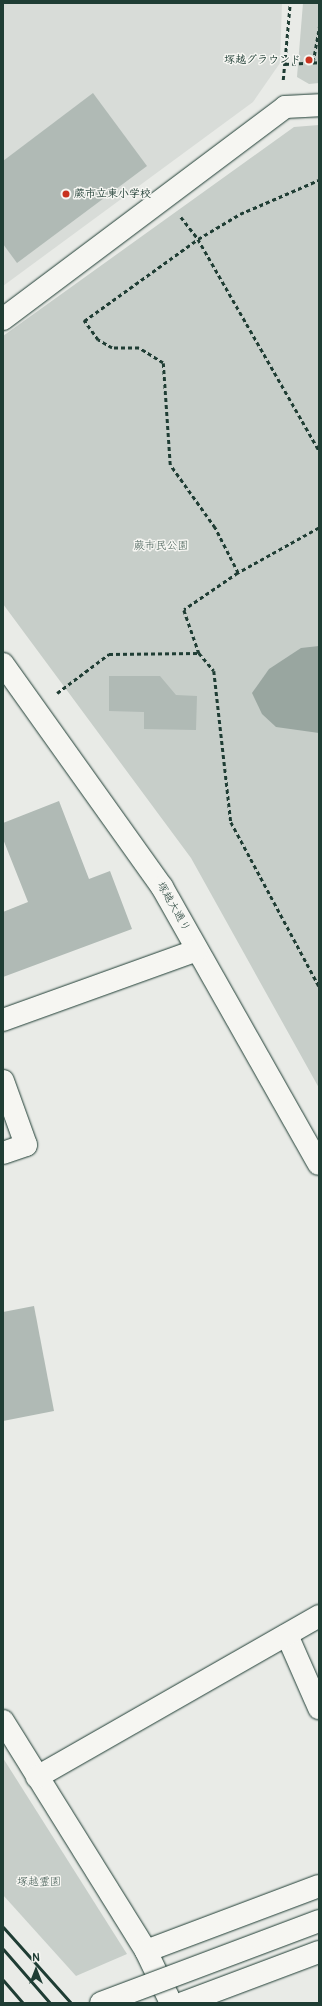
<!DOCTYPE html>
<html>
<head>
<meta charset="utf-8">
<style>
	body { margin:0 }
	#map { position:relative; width:322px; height:2006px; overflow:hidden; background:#e9ebe7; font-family:Pangolin,"Klee One",sans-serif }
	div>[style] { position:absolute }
	.built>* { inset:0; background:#d8dcd8 }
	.green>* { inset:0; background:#c7cec9 }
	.water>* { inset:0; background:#99a6a0 }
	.building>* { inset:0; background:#b0bab5 }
	.path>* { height:2.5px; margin-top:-1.25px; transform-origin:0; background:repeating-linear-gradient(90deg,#1f3d34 0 4px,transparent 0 7px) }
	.roads { filter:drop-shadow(0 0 1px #1f3d34) drop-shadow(0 0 1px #1f3d34) }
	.minor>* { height:22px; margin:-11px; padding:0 11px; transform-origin:11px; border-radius:11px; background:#f6f6f2 }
	.rail>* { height:3px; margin:-1.5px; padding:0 1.5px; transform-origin:1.5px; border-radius:1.5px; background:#1f3d34 }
	.bridges { filter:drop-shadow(0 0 1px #1f3d34) drop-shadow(0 0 1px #1f3d34) }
	.minor-bridge>* { height:22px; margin:-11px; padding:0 11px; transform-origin:11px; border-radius:11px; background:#f6f6f2 }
	.dots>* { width:11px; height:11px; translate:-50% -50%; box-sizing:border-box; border:2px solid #f6f6f2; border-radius:50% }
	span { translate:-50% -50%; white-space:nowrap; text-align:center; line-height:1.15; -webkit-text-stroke:3px #f6f6f2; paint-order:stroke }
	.poi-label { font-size:11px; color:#1f3d34; font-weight:700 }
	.right { translate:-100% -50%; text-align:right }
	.left { translate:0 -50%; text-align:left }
	.park-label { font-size:11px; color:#415a52 }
	.street-label { font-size:11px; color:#1f3d34 }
	.frame { position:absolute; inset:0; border:4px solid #1f3d34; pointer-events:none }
	.north { position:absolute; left:16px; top:1950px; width:40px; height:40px; -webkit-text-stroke:3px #f6f6f2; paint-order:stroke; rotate:0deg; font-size:11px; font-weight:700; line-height:16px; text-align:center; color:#1f3d34 }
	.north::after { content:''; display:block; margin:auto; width:14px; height:18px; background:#1f3d34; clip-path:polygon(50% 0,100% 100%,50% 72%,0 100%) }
</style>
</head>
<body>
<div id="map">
	<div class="built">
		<i style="clip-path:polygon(3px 3px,282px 3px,280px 63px,253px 102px,3px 286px)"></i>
	</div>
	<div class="green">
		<i style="clip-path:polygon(303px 3px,319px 3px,319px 83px,309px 84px,297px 77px)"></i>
		<i style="clip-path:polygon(319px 125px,319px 1088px,191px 858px,3px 604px,3px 336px,294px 127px)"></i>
		<i style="clip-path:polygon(3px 1758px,127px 1954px,76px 1976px,3px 1895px)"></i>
	</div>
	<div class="water">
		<i style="clip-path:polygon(319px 646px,319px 733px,276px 727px,262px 714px,252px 693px,269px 669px,301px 648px)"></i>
	</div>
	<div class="building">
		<i style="clip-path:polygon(93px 93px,147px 166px,17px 263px,3px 244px,3px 161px)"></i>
		<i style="clip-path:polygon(109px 676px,160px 676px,176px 695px,197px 696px,196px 730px,144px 729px,144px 712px,109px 711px)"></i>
		<i style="clip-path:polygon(59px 801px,89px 879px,110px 871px,132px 929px,3px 977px,3px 912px,28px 902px,3px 839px,3px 823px)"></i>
		<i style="clip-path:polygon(34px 1306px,54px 1411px,3px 1421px,3px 1312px)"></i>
	</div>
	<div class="path">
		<i style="left:313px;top:62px;width:36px;rotate:-80deg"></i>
		<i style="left:285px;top:64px;width:34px;rotate:-3deg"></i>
		<i style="left:283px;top:80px;width:77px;rotate:-84.8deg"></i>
		<i style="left:181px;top:217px;width:28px;rotate:52deg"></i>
		<i style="left:198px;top:239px;width:243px;rotate:60.2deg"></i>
		<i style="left:319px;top:528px;width:93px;rotate:150.9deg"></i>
		<i style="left:238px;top:573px;width:65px;rotate:145.6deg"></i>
		<i style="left:184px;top:610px;width:46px;rotate:70.8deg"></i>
		<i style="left:199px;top:653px;width:23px;rotate:50deg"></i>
		<i style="left:214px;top:671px;width:152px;rotate:83.6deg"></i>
		<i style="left:231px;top:822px;width:186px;rotate:61.8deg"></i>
		<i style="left:238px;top:573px;width:51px;rotate:-117.1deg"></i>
		<i style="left:215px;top:528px;width:77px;rotate:-125.5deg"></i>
		<i style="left:170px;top:465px;width:102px;rotate:-93.9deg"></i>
		<i style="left:163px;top:363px;width:28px;rotate:-148deg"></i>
		<i style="left:139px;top:348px;width:27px;rotate:180deg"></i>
		<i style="left:112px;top:348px;width:16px;rotate:-150deg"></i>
		<i style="left:98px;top:340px;width:24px;rotate:-126deg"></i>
		<i style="left:84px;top:321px;width:140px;rotate:-35.7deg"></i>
		<i style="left:198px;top:239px;width:49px;rotate:-30.8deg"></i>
		<i style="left:240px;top:214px;width:86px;rotate:-23.3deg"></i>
		<i style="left:57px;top:693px;width:65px;rotate:-36.9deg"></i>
		<i style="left:109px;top:654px;width:90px;rotate:-0.6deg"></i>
	</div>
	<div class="roads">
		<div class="minor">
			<i style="left:3px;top:319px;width:353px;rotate:-36.9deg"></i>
			<i style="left:285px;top:107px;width:34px;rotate:-3deg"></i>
			<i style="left:3px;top:664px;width:274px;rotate:54.5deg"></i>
			<i style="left:162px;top:887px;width:318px;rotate:60.5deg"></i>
			<i style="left:3px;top:1020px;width:206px;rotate:-19.8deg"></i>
			<i style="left:3px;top:1081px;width:68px;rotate:70.2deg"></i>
			<i style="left:26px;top:1145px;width:24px;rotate:161deg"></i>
			<i style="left:287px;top:1635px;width:80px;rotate:66.3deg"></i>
			<i style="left:3px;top:1721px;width:271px;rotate:58.1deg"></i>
			<i style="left:146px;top:1951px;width:58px;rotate:64.3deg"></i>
			<i style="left:37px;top:1777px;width:325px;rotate:-29.7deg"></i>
			<i style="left:146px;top:1951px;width:185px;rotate:-20.6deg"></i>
			<i style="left:183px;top:2003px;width:145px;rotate:-20.6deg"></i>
		</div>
	</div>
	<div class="rail">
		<i style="left:3px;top:1927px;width:102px;rotate:48.2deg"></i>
		<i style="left:3px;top:1949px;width:72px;rotate:49deg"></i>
		<i style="left:3px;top:1980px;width:30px;rotate:49deg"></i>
	</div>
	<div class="bridges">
		<div class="minor-bridge">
			<i style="left:101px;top:2003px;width:233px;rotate:-20.6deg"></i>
		</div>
	</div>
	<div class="dots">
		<i style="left:309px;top:60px;background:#c8321e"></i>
		<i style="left:66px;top:194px;background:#c8321e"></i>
	</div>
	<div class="poi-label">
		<span class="right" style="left:301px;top:60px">塚越グラウンド</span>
		<span class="left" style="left:74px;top:194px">蕨市立東小学校</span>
	</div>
	<div class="park-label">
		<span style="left:161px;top:546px">蕨市民公園</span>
		<span style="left:39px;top:1882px">塚越霊園</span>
	</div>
	<div class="street-label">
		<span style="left:173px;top:907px;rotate:60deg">塚越大通り</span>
	</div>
	<div class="frame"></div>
	<div class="north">N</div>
</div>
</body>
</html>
